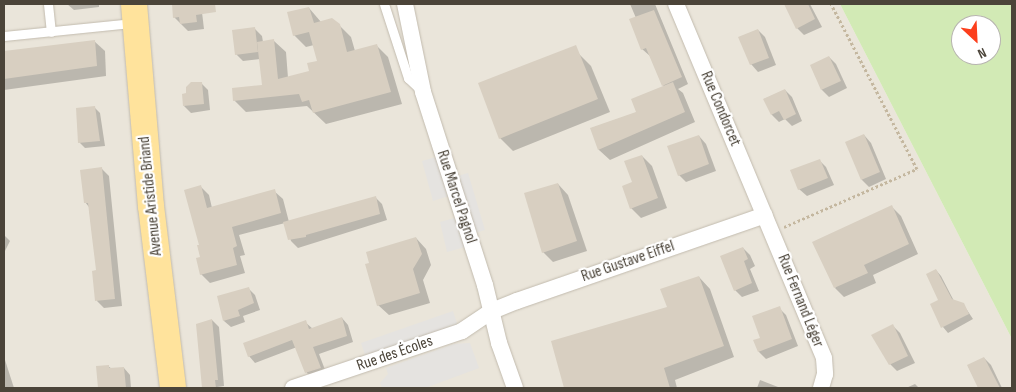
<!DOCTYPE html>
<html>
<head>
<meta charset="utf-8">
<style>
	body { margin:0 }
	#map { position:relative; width:1016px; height:392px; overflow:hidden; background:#f6f3ec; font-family:"Sofia Sans Condensed",sans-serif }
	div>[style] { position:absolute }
	.residential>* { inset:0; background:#eae5da }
	.green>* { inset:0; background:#d2eab5 }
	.parking>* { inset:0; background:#e5e3e0 }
	.shadow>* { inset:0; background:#0003 }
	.building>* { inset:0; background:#d8cfc1 }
	.path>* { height:3px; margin-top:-1.5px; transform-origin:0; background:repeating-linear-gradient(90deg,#c4b79f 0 2.5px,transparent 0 5px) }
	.roads { filter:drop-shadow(0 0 1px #c2bbae) drop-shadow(0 0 1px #c2bbae) }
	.service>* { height:9px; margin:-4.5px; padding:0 4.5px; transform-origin:4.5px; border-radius:4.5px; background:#fff }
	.minor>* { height:16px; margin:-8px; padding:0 8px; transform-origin:8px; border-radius:8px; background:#fff }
	.primary>* { height:26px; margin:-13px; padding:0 13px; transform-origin:13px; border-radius:13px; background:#ffe39c }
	span { translate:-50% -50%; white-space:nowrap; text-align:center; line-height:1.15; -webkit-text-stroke:4.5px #fff; paint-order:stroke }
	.street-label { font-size:16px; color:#4b4439 }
	.frame { position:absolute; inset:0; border:5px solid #4b4439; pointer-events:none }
	.north { position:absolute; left:951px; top:15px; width:50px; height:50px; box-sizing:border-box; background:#fff; border:1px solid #b7b4b0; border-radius:50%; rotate:155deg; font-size:14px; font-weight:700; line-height:20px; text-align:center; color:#4b4439 }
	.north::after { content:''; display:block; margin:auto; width:18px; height:22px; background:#fc3f1d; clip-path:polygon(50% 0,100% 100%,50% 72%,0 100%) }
</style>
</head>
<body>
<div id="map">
	<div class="residential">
		<i style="clip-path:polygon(4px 4px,840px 4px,1012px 339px,1012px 388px,4px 388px)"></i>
	</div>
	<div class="green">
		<i style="clip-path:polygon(evenodd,840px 4px,1012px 4px,1012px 339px,840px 4px,961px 25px,991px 25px,991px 55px,961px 55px,961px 25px)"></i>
	</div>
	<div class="parking">
		<i style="clip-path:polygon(443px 155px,450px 178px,468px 173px,485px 230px,469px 235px,472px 245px,447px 252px,440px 222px,462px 216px,455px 194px,433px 201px,422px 161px)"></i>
		<i style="clip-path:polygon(453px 311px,458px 326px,366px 358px,361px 343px)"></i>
		<i style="clip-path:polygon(470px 343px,479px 368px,425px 388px,382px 388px,380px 383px,388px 374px,386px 368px,454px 344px)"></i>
	</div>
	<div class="shadow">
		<i style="clip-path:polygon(67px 4px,99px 4px,99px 7px,74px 10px)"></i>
		<i style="clip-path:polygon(173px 4px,201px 4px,204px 29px,188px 31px,174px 17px)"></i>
		<i style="clip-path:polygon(630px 4px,655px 4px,688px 84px,678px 89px,683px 93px,695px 122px,610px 160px,599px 150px,592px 128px,638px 112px,664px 87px,650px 56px,642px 49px,636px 18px)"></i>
		<i style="clip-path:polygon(788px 4px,810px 4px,822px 27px,804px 35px,797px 28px,786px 5px)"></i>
		<i style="clip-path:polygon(309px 8px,321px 22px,339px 25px,351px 37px,355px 51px,377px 46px,388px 57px,402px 104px,326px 124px,307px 106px,246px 112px,234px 100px,264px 86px,260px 59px,243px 61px,236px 54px,255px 29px,262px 36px,263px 42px,274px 41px,286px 52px,288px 78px,311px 72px,318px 62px,314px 45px,306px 47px,294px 35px)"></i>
		<i style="clip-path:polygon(758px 30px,765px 37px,776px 65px,758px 72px,751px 64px)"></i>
		<i style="clip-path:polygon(94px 41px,105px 51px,106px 76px,4px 90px,4px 52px)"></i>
		<i style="clip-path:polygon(578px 53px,591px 66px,610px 112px,513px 151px,500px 138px)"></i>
		<i style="clip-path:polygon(829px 57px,836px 64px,847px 88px,829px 97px,822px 90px,811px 66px)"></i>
		<i style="clip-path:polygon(201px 83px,208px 90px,210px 110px,191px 113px,184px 106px)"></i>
		<i style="clip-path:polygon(785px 90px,792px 97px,802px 121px,792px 126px,785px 119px,779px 122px,772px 115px,764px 99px)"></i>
		<i style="clip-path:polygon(94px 107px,100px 113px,105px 146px,85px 148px,79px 142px)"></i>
		<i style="clip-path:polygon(864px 135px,871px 143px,886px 179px,869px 187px,862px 180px,847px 143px)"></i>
		<i style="clip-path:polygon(699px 136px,706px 144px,716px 171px,686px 182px,679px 175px)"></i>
		<i style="clip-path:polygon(642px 156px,652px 166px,667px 208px,641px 218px,631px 208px,633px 183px)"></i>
		<i style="clip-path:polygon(819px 160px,826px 167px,834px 185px,807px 196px,799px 189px)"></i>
		<i style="clip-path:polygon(102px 169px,109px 176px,122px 306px,104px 308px,97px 301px,97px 271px,89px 207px,85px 202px)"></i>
		<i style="clip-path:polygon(558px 184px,568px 195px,587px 251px,553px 262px,543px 252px)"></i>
		<i style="clip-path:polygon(201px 187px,209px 195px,212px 208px,274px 191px,283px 199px,289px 222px,375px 197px,382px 204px,387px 220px,298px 248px,291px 241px,285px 223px,239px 235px,245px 255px,240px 256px,245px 273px,210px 283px,201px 274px)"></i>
		<i style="clip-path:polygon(892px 207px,901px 216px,918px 254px,873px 275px,876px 283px,844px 297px,835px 288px)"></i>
		<i style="clip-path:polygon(4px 235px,10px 241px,4px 253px)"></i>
		<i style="clip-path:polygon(416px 238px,426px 249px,431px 265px,423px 280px,430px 303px,389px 315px,378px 305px)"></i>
		<i style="clip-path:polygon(743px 248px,750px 255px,755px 266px,750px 269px,759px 291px,742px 297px,735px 290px)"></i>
		<i style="clip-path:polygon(936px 270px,941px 276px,954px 301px,963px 304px,973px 319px,948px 333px,943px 327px)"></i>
		<i style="clip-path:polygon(699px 277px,710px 289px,734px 357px,675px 380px,677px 388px,565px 388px,552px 342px,668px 308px)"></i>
		<i style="clip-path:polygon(248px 288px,255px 295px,260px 310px,243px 316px,245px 322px,231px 327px,224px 321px,218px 297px)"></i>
		<i style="clip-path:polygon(779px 308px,786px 315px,798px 346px,766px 359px,759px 352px,755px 341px,761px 339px)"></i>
		<i style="clip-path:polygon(342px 318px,348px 325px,353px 342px,319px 354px,327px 375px,313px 379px,307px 373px,297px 347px,255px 363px,249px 356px,305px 322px,313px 329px)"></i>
		<i style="clip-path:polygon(212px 320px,219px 327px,224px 386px,210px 388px)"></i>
		<i style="clip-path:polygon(893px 326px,900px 333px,915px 363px,897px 371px,890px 364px)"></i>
		<i style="clip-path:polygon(984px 358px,991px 365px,1002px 388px,979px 388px,968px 366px)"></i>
		<i style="clip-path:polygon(4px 359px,5px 360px,14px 388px,4px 388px)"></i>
		<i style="clip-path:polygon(108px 366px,112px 369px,124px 368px,130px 375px,131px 388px,100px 388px,97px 367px)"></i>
		<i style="clip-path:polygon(760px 380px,778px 387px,779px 388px,757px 388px)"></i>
		<i style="clip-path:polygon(915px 384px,919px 388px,906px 388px)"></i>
	</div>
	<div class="building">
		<i style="clip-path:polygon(172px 4px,215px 4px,216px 12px,196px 15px,197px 22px,180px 24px,179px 17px,173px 18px)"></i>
		<i style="clip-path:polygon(784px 4px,808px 4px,815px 19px,796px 29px)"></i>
		<i style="clip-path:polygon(309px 7px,314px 23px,332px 18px,340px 24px,347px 52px,377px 44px,391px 92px,313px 113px,309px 100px,302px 102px,299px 94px,233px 101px,232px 88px,262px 85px,257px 42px,274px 39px,278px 79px,309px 71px,307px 63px,317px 61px,309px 32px,293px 36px,287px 12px)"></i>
		<i style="clip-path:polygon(654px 10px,682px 77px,662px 86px,646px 48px,641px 50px,629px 19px)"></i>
		<i style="clip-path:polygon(255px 27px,258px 52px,235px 55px,232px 30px)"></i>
		<i style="clip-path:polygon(758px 29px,769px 58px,750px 65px,738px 37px)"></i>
		<i style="clip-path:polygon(95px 40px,97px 66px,4px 79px,4px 51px)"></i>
		<i style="clip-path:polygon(576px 45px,598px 99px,499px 139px,478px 83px)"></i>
		<i style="clip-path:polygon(829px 56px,841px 81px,821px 90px,810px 65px)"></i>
		<i style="clip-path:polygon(191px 82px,202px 82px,204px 104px,183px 106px,182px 94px,186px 93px,186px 87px)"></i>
		<i style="clip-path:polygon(673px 82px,685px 112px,598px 150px,590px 128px,636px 112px,631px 99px)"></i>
		<i style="clip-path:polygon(785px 89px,796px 114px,784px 120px,779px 111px,771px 115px,763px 99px)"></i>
		<i style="clip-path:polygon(95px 106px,100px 141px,78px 143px,76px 108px)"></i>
		<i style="clip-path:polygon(864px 134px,880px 172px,861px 180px,845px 142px)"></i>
		<i style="clip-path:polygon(699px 135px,709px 164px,678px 176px,667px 146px)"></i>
		<i style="clip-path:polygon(642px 155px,658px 198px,630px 209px,622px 186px,632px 182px,624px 161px)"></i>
		<i style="clip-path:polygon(820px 159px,828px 178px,798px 190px,790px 170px)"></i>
		<i style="clip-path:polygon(102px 167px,115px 299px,95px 301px,92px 271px,96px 270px,91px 229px,88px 203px,84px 203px,80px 170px)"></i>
		<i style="clip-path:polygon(558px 183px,577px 241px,542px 253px,524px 193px)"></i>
		<i style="clip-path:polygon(201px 185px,207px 208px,275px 189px,281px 213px,232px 227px,237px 246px,233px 248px,237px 265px,200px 275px,196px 258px,200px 257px,197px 245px,199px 245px,184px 190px)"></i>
		<i style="clip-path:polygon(376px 196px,380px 214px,306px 235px,306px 237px,288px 240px,283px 222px)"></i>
		<i style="clip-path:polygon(892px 205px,909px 244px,864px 265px,868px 273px,834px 288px,812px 242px)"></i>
		<i style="clip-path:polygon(416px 237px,422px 254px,413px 269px,420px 293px,377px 306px,365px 264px,369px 263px,366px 252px)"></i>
		<i style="clip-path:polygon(743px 247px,748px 259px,744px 261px,752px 283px,734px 291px,720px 256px)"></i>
		<i style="clip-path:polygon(936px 269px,952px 299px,964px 303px,969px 314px,941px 328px,930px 304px,938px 300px,926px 274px)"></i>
		<i style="clip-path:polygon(699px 276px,724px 346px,664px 368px,670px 388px,564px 388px,551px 341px,667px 307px,660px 289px)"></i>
		<i style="clip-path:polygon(249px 287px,254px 303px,238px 310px,240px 316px,223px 321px,217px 296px)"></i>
		<i style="clip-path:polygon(780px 306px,792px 339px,758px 352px,753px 340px,760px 338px,752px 316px)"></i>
		<i style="clip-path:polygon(342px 317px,347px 336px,313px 347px,321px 368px,305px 373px,292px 340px,248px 357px,243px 343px,306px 320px,309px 329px)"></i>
		<i style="clip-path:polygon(212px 319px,218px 380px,215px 380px,216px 388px,202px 388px,196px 324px)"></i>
		<i style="clip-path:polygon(893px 324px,908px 356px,889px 365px,871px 335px)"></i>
		<i style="clip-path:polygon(984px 357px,1000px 388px,978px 388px,967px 365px)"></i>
		<i style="clip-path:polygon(109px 365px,109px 368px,124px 367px,126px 388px,98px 388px,96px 366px)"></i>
	</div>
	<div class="path">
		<i style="left:784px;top:227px;width:145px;rotate:-23.6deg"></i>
		<i style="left:917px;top:169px;width:186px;rotate:-117.5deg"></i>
	</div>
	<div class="roads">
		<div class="service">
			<i style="left:48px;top:4px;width:28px;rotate:84deg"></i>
			<i style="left:384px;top:4px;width:78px;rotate:72deg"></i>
			<i style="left:408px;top:78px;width:16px;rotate:43deg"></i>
			<i style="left:4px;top:36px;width:130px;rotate:-5.8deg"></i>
		</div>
		<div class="minor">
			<i style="left:405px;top:4px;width:90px;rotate:78.4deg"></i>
			<i style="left:423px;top:92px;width:203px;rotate:72.2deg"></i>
			<i style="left:485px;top:285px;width:60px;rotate:76.4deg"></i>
			<i style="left:499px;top:343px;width:48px;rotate:70.4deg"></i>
			<i style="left:676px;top:4px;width:384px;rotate:67.3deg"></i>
			<i style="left:824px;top:358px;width:16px;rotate:86deg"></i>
			<i style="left:825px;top:374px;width:15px;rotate:106deg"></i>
			<i style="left:293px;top:388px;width:178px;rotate:-18.6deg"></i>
			<i style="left:462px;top:331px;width:36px;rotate:-34deg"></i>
			<i style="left:492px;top:311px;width:27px;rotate:-22deg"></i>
			<i style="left:517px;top:301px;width:262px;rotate:-19.1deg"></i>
		</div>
		<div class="primary">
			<i style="left:134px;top:4px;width:203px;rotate:85.2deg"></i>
			<i style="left:151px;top:206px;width:183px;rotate:83.1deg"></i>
		</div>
	</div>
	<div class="street-label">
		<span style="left:720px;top:109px;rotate:67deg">Rue Condorcet</span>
		<span style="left:151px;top:196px;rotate:-96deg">Avenue Aristide Briand</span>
		<span style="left:456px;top:197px;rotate:72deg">Rue Marcel Pagnol</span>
		<span style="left:628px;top:262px;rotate:-19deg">Rue Gustave Eiffel</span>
		<span style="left:800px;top:301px;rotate:68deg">Rue Fernand Léger</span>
		<span style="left:395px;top:354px;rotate:-19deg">Rue des Écoles</span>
	</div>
	<div class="frame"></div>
	<div class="north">N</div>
</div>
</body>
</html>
